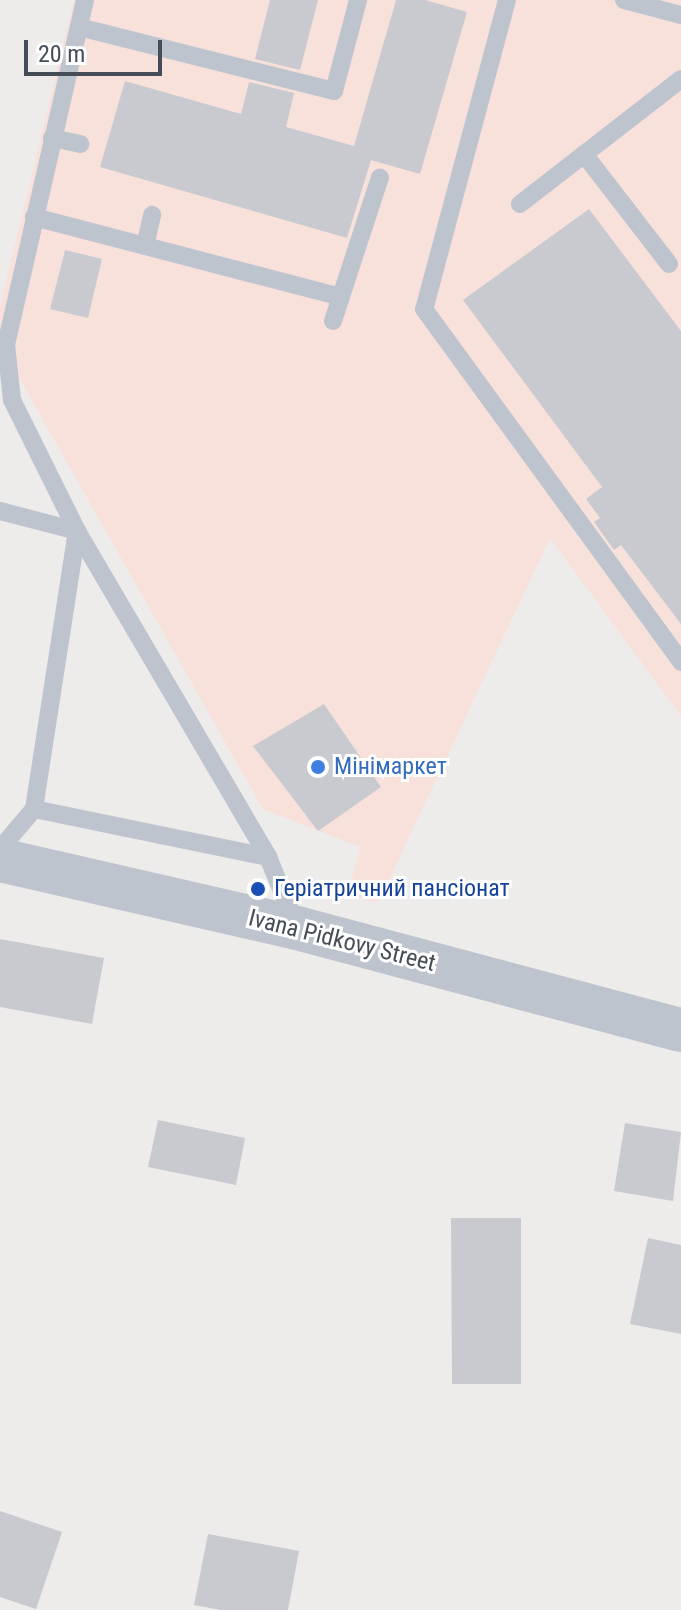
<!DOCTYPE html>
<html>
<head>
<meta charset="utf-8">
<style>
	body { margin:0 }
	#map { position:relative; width:681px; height:1610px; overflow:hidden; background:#eeebeb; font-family:"Roboto Condensed",sans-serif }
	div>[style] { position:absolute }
	.medical>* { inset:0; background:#f8e1db }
	.building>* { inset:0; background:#c8cad0 }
	.service>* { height:18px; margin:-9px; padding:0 9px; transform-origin:9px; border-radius:9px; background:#bdc4cd }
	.tertiary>* { height:44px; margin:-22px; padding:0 22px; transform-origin:22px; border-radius:22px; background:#bdc4cd }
	.dots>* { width:22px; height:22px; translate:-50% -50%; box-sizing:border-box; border:4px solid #fff; border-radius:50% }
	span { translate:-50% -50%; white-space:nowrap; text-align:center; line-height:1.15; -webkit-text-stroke:6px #fff; paint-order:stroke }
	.shop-label { font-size:24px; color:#366cbe }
	.left { translate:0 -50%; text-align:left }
	.transit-label { font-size:24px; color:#164399 }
	.street-label { font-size:24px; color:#454d57 }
	.scale { position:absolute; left:24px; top:40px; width:138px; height:36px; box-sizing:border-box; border:4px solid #454d57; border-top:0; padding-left:10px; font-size:24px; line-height:28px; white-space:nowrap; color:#454d57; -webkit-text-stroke:6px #fff; paint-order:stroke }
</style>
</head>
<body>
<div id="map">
	<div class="medical">
		<i style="clip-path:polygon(74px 0,681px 0,681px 716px,550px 538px,378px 903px,348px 895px,360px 847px,263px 809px,0 344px,0 307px)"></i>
	</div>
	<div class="building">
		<i style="clip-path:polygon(270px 0,318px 0,300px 70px,255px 59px)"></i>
		<i style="clip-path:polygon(396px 0,425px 0,467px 12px,420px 174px,371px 160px,347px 238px,100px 167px,125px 81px,241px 114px,249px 82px,294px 93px,286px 127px,354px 146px)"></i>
		<i style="clip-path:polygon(589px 209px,681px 331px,681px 624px,621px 545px,614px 550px,594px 522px,600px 518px,586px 499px,602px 487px,463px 300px)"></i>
		<i style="clip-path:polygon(65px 250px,102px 259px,88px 318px,50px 309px)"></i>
		<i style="clip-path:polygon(324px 704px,381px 787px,318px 831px,253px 746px)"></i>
		<i style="clip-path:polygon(0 939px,104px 958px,92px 1024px,0 1007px)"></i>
		<i style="clip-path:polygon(158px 1120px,245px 1138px,236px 1185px,148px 1167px)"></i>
		<i style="clip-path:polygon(625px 1123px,681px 1132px,673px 1201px,614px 1191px)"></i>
		<i style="clip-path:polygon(451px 1218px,521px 1218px,521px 1384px,452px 1384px)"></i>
		<i style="clip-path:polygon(648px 1238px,681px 1245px,681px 1334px,630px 1324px)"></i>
		<i style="clip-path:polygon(0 1511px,62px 1532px,36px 1609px,0 1597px)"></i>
		<i style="clip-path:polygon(208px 1534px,299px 1551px,288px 1610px,221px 1610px,194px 1605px)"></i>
	</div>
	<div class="service">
		<i style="left:85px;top:0;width:353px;rotate:102.9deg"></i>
		<i style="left:6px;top:344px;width:56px;rotate:83.9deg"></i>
		<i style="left:12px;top:400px;width:146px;rotate:63.6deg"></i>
		<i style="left:77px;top:531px;width:378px;rotate:59.6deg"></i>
		<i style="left:507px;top:0;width:320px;rotate:105deg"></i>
		<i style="left:424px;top:309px;width:437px;rotate:53.9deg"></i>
		<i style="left:624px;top:0;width:59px;rotate:14.7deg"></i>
		<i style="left:79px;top:27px;width:263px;rotate:14.1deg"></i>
		<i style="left:334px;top:91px;width:94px;rotate:-75.2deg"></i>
		<i style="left:52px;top:138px;width:29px;rotate:12deg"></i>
		<i style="left:584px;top:154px;width:139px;rotate:52.3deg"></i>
		<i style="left:520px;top:204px;width:204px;rotate:-37.8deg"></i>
		<i style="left:34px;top:217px;width:317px;rotate:14.6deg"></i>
		<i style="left:145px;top:246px;width:32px;rotate:-77deg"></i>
		<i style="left:333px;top:321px;width:151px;rotate:-71.9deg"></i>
		<i style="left:0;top:511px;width:80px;rotate:14.6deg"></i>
		<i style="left:77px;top:531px;width:281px;rotate:98.8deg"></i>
		<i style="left:0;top:849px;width:52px;rotate:-49.6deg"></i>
		<i style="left:34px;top:809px;width:239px;rotate:11.6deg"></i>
		<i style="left:268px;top:857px;width:74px;rotate:67.6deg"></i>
	</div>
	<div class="tertiary">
		<i style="left:0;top:860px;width:305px;rotate:12.9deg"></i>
		<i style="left:297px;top:928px;width:397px;rotate:14.9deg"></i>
	</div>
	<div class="dots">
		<i style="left:318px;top:767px;background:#3f7fe0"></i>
		<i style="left:258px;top:889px;background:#1a4fb4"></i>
	</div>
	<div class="shop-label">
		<span class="left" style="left:334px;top:767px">Мінімаркет</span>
	</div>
	<div class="transit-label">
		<span class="left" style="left:274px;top:889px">Геріатричний пансіонат</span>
	</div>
	<div class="street-label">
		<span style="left:342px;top:941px;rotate:14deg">Ivana Pidkovy Street</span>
	</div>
	<div class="scale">20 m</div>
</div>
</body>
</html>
